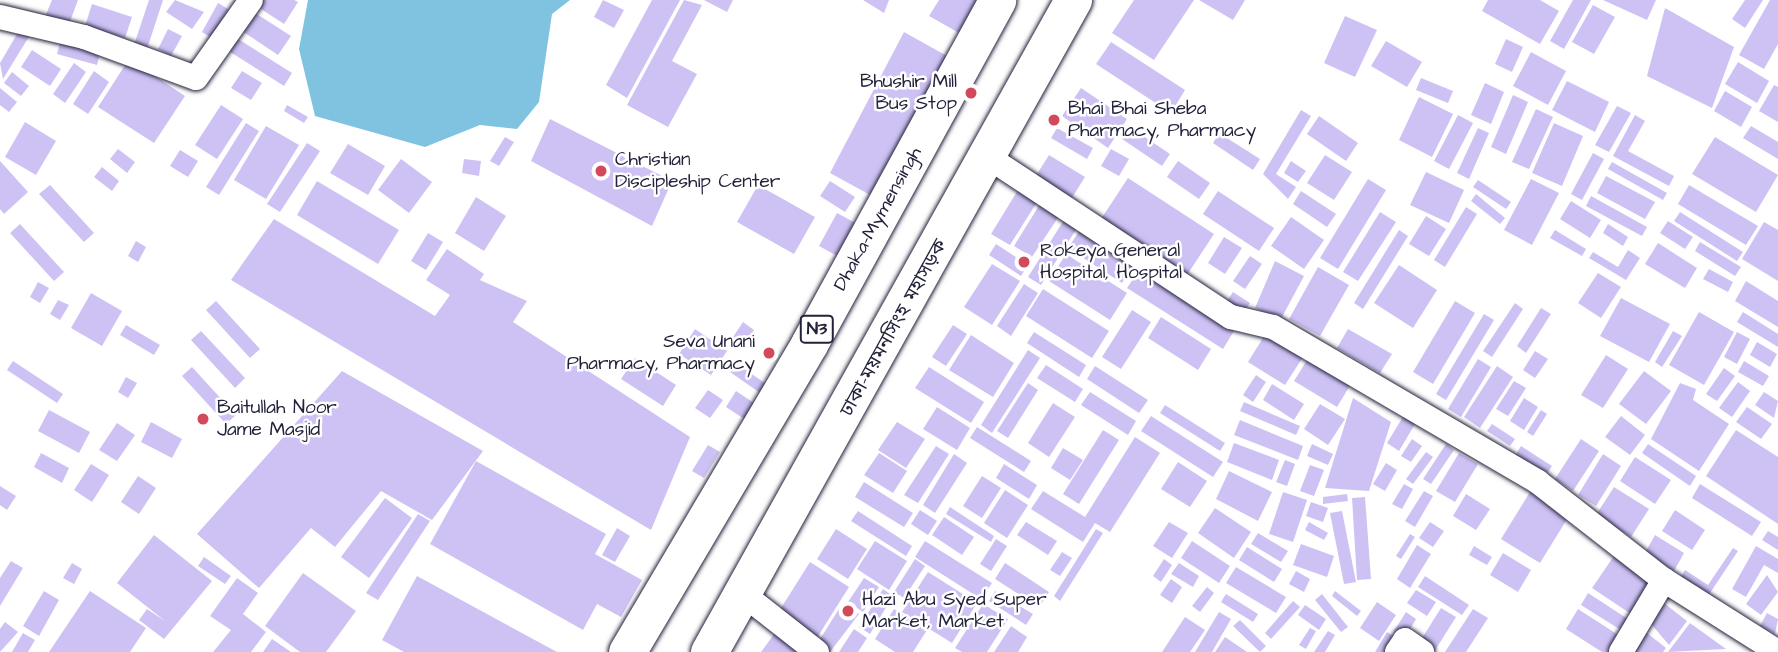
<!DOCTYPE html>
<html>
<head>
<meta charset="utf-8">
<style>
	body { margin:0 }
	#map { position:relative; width:1778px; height:652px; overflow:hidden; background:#fff; font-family:"Architects Daughter","Noto Sans Bengali",sans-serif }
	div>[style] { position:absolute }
	.water>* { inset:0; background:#80c3e1 }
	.building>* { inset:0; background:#cec2f4 }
	.roads { filter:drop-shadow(0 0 2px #22223b) drop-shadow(0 0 2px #22223b) }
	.minor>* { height:24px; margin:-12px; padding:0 12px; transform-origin:12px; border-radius:12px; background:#fff }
	.highway>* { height:37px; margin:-18.5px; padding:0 18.5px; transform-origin:18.5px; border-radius:18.5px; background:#fff }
	.dots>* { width:19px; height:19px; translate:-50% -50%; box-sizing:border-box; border:4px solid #fff; border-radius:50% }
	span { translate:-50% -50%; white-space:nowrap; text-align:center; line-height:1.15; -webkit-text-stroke:5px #fff; paint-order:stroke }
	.shield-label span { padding:2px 5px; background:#fff; border:2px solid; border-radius:5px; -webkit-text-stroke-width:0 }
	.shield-label { font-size:18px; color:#22223b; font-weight:700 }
	.poi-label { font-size:19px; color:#22223b }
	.right { translate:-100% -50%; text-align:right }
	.left { translate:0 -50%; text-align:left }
	.street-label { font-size:19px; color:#22223b }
</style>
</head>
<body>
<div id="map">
	<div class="water">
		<i style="clip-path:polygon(308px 0,570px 0,552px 14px,539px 102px,517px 129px,480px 125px,425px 147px,315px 116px,299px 49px)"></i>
	</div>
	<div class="building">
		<i style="clip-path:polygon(52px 0,78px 0,68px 27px,45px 17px)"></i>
		<i style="clip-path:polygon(149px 0,163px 0,147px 49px,134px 45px)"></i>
		<i style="clip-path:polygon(175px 0,204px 12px,192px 29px,166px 12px)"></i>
		<i style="clip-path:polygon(258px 0,294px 0,298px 2px,284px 24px,255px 5px)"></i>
		<i style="clip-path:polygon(603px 0,624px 10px,614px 28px,594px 17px)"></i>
		<i style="clip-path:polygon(652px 0,680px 0,627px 98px,606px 85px)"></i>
		<i style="clip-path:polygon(684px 0,702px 5px,672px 61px,697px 74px,668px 127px,627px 105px)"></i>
		<i style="clip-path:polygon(704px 0,733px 0,727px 12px)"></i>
		<i style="clip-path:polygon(863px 0,889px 0,884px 13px)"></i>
		<i style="clip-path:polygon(939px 0,979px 0,959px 33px,929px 16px)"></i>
		<i style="clip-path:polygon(1134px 0,1194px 0,1154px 60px,1112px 33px)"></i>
		<i style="clip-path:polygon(1199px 0,1245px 0,1233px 20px)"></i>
		<i style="clip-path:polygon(1488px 0,1540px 0,1559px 11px,1540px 44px,1482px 11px)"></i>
		<i style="clip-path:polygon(1573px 0,1591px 0,1564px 49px,1550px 41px)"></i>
		<i style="clip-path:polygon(1603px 0,1656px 0,1647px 20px)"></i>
		<i style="clip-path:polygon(1745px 0,1763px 0,1745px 28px,1732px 19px)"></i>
		<i style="clip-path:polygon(1770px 0,1778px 0,1778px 44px,1764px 69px,1739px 55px)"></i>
		<i style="clip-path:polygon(218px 3px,233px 12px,216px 41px,202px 32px)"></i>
		<i style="clip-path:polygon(92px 4px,132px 17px,125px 38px,85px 26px)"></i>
		<i style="clip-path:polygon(1593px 5px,1615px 17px,1594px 54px,1572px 42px)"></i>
		<i style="clip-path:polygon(1665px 8px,1734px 47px,1712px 108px,1647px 76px)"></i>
		<i style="clip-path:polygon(252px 11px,291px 36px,278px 55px,239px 29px)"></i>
		<i style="clip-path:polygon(1345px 16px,1377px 30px,1355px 77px,1324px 63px)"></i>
		<i style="clip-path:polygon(20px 29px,30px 35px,3px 79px,0 63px)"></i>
		<i style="clip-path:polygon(168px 29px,182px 36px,171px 56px,158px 49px)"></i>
		<i style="clip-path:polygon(904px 32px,956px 61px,883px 202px,830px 173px)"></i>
		<i style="clip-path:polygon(235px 37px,292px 73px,284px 86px,227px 50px)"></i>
		<i style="clip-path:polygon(1506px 39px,1523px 47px,1512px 72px,1495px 64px)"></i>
		<i style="clip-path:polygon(1386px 41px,1422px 62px,1407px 87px,1371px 66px)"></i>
		<i style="clip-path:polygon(1111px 42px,1185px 90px,1171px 113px,1096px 64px)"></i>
		<i style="clip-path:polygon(60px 43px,100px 53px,97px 65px,57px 54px)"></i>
		<i style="clip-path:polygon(32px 50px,61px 69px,50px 86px,21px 67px)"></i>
		<i style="clip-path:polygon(1531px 52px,1566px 71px,1548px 105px,1513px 86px)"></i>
		<i style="clip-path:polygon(129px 59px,185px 96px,154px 143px,98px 107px)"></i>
		<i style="clip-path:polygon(1738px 62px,1769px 81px,1757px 103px,1725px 84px)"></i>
		<i style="clip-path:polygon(74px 63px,86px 72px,65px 103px,53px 94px)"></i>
		<i style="clip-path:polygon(94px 71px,109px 82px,88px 114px,73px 104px)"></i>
		<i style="clip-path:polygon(242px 71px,262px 83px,251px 100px,231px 88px)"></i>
		<i style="clip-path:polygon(12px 72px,29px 86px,21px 96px,4px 83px)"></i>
		<i style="clip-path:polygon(1421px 78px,1453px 91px,1448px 103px,1416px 90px)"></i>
		<i style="clip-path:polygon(1567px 81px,1609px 102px,1595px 132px,1552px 110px)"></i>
		<i style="clip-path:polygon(1485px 83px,1504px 92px,1491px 124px,1471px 115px)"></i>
		<i style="clip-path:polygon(1774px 85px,1778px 87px,1778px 122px,1759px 111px)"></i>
		<i style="clip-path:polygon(0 88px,17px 102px,9px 112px,0 105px)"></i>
		<i style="clip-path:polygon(1081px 88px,1127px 119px,1108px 148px,1062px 116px)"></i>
		<i style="clip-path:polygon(1725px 91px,1752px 107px,1741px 127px,1714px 111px)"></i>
		<i style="clip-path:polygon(1513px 95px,1528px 102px,1506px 154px,1491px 147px)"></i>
		<i style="clip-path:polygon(1419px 97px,1453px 114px,1432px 157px,1399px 140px)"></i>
		<i style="clip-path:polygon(221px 105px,243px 119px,217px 159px,195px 145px)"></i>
		<i style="clip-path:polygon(287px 105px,308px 117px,304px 123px,284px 111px)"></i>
		<i style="clip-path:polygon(1617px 106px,1631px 113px,1609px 152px,1595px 145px)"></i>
		<i style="clip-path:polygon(1536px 109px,1553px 117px,1529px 169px,1512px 162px)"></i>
		<i style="clip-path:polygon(1301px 110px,1311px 116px,1276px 174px,1296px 187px,1288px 199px,1263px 174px)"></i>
		<i style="clip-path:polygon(1458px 115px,1473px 123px,1449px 169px,1434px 161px)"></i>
		<i style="clip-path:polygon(1635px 115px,1645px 121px,1628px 151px,1674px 176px,1669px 186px,1613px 156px)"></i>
		<i style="clip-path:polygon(1319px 116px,1358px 143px,1346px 161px,1307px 134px)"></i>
		<i style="clip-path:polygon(550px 119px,672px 181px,652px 226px,531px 161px)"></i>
		<i style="clip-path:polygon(25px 122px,56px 141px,36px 175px,5px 157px)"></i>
		<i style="clip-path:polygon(246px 123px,259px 131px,219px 195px,206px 187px)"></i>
		<i style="clip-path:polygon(1554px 123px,1583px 136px,1562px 186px,1532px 173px)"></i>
		<i style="clip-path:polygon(266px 126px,299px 145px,266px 199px,234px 180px)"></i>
		<i style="clip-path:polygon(1751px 126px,1778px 142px,1778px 159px,1743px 138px)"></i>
		<i style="clip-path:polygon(1130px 127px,1170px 154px,1162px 166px,1122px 139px)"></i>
		<i style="clip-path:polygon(1057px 128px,1093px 148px,1087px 159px,1051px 138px)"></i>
		<i style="clip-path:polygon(1478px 128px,1489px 133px,1469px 179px,1457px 173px)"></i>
		<i style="clip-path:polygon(1219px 133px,1260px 159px,1253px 170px,1213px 143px)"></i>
		<i style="clip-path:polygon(505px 137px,514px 142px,499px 166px,490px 161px)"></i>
		<i style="clip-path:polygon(1715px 137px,1778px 175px,1756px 212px,1692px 174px)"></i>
		<i style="clip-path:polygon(307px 143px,320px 151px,280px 212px,267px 204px)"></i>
		<i style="clip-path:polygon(348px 144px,385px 166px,368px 195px,330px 173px)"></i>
		<i style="clip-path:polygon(118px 149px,135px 162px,127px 173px,110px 159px)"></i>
		<i style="clip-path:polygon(1111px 149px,1129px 159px,1119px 176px,1101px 166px)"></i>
		<i style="clip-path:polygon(180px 150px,198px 161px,188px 177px,170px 166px)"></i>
		<i style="clip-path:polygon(1593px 153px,1604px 159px,1582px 200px,1571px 194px)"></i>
		<i style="clip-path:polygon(1049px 155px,1085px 177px,1070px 201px,1034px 179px)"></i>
		<i style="clip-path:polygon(1325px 155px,1352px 172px,1334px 200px,1307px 183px)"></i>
		<i style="clip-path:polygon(401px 159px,432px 182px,409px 213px,378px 190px)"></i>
		<i style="clip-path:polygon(464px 159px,481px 161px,479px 176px,462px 173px)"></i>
		<i style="clip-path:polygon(0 161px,28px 192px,4px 214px,0 209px)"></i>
		<i style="clip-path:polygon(1178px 161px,1210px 183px,1199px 199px,1167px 177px)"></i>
		<i style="clip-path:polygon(1291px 161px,1306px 171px,1298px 182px,1284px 173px)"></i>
		<i style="clip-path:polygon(1612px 162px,1667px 193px,1663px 200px,1608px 169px)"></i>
		<i style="clip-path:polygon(102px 167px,119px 181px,112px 191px,94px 177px)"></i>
		<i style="clip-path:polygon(1426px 172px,1464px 190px,1449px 223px,1410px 205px)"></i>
		<i style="clip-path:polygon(1606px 176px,1655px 202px,1645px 219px,1597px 193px)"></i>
		<i style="clip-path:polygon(1128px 178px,1214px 234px,1187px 275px,1101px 219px)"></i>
		<i style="clip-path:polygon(1368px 179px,1386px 190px,1338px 269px,1320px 258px)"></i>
		<i style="clip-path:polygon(1531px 179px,1559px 193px,1532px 245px,1504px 230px)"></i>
		<i style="clip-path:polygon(1478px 180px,1511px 202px,1506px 209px,1473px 187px)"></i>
		<i style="clip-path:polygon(317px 181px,399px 230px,378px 264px,297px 215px)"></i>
		<i style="clip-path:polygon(830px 181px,855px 197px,845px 212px,820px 196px)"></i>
		<i style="clip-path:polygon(50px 185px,94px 233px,84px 242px,39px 194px)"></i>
		<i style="clip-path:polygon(758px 185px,815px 217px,794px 254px,737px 222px)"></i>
		<i style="clip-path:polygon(1689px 185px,1758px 226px,1746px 245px,1678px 204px)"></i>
		<i style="clip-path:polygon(1018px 190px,1037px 202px,1010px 245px,991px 234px)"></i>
		<i style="clip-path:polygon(1218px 191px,1274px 228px,1259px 251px,1203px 214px)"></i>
		<i style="clip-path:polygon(1301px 191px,1336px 214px,1327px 227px,1293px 204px)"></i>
		<i style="clip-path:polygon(1476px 194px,1505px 218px,1500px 224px,1471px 201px)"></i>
		<i style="clip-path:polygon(1591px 196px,1647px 227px,1642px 236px,1586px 206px)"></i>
		<i style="clip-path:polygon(476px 197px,506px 216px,484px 251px,455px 233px)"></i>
		<i style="clip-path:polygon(1571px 201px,1601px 220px,1590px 238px,1560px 219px)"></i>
		<i style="clip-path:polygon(1040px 204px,1059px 216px,1032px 257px,1014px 246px)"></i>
		<i style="clip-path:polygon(1466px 207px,1477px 214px,1445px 267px,1434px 260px)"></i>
		<i style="clip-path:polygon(1380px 212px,1396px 222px,1358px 281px,1343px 272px)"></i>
		<i style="clip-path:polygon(1680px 212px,1743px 252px,1737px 261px,1674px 221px)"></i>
		<i style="clip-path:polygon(837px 213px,861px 226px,843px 259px,819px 246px)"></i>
		<i style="clip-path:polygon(1426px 216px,1446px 229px,1429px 256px,1409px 244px)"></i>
		<i style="clip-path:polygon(1291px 217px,1324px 240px,1304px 269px,1271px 246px)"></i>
		<i style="clip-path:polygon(274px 219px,435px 316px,450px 295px,426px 280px,447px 249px,484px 274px,480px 280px,527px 301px,513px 322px,690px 437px,651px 530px,231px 280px)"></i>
		<i style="clip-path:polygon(1064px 220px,1077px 228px,1041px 285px,1028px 277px)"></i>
		<i style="clip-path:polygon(1668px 221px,1693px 237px,1685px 249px,1660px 233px)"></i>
		<i style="clip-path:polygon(1764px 222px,1778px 230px,1778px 281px,1742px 259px)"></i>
		<i style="clip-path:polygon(20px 224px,64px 272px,54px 281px,10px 233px)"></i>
		<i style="clip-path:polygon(1608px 224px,1628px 237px,1623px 246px,1603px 233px)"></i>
		<i style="clip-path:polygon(1080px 230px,1134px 264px,1122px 283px,1068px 248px)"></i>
		<i style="clip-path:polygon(1399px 230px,1408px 236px,1363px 309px,1354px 303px)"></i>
		<i style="clip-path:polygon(1555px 230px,1586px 249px,1582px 256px,1550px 238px)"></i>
		<i style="clip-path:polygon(428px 233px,443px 242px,426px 270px,411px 261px)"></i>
		<i style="clip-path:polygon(1224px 237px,1242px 248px,1225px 274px,1208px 263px)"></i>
		<i style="clip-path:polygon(136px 241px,146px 247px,138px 262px,128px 256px)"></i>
		<i style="clip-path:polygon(1700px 242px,1741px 267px,1735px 276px,1695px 251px)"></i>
		<i style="clip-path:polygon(1658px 243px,1697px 268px,1685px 288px,1645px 264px)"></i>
		<i style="clip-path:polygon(996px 244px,1028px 265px,1021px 276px,989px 255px)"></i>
		<i style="clip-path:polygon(1628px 250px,1640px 258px,1626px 280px,1589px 258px,1593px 252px,1618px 267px)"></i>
		<i style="clip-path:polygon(1066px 254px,1127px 293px,1110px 320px,1049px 281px)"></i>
		<i style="clip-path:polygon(1250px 256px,1262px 264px,1245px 289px,1233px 281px)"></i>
		<i style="clip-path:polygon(1275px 261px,1304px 276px,1281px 319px,1255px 308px)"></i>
		<i style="clip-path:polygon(992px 264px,1020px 281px,992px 325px,964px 307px)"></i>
		<i style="clip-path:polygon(1399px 265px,1437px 290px,1413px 328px,1374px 303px)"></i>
		<i style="clip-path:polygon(1318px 267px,1349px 285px,1320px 336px,1289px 319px)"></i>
		<i style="clip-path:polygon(1709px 269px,1733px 282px,1728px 292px,1703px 279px)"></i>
		<i style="clip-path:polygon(1139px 270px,1234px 331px,1223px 349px,1127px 288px)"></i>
		<i style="clip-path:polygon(1598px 273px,1621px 287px,1601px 318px,1578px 303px)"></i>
		<i style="clip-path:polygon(1746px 281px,1778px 301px,1778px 327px,1735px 301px)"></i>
		<i style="clip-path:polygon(38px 282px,49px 288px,40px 303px,30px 297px)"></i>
		<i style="clip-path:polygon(1024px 284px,1038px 293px,1011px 336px,997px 326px)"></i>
		<i style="clip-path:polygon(1043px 289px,1109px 331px,1092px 358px,1026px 316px)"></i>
		<i style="clip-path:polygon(1233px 292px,1250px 303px,1242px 315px,1225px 304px)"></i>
		<i style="clip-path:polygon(91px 293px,122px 311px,102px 346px,71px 328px)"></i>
		<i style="clip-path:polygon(1621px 298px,1670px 324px,1649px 362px,1600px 336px)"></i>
		<i style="clip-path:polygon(58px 300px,69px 305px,60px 320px,50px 314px)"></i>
		<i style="clip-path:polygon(216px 301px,260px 349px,250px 358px,206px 310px)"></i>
		<i style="clip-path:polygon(1455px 301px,1475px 313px,1433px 384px,1413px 372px)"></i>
		<i style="clip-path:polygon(1515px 303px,1523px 309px,1492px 357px,1483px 351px)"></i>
		<i style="clip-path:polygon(1541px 308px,1551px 314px,1526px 353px,1517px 346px)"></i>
		<i style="clip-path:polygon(1132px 310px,1151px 322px,1121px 369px,1102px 357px)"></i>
		<i style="clip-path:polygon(1699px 312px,1734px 332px,1704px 385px,1669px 365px)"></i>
		<i style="clip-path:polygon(1743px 312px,1778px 334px,1778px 347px,1737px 322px)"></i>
		<i style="clip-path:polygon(1484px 314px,1494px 320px,1446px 400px,1436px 394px)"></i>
		<i style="clip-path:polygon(1161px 317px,1211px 349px,1198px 370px,1148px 338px)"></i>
		<i style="clip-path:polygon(743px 322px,754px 330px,742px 348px,731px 340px)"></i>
		<i style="clip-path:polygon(126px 325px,160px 345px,154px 355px,120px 335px)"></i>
		<i style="clip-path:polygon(953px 325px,967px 334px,946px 366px,932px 357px)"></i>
		<i style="clip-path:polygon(695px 329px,727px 351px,711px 375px,679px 354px)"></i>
		<i style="clip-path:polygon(1348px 329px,1392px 354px,1380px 373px,1337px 348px)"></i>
		<i style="clip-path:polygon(201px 331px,245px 378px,235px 388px,191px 340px)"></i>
		<i style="clip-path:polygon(1673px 331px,1682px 336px,1662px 367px,1655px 362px)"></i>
		<i style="clip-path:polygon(1034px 332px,1086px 365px,1079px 377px,1027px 343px)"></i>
		<i style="clip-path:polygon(1737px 332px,1750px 339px,1737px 364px,1724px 357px)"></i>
		<i style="clip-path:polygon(1266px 333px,1303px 357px,1285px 385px,1248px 362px)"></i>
		<i style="clip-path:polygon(971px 335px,1014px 363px,993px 397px,949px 370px)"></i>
		<i style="clip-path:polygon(1757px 342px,1777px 354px,1770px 367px,1750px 355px)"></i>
		<i style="clip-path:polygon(1028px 350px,1040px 358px,992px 433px,981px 425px)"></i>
		<i style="clip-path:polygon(1535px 351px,1548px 359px,1535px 378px,1523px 370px)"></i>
		<i style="clip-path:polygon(1606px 355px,1628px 369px,1603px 408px,1581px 395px)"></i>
		<i style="clip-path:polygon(1309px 357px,1351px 384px,1337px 407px,1294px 381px)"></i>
		<i style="clip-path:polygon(635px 358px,676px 385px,663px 406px,621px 379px)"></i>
		<i style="clip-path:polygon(1478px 359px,1491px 367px,1461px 417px,1448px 409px)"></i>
		<i style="clip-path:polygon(13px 361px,63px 394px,57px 403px,7px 370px)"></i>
		<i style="clip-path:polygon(1744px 361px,1769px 376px,1763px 386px,1738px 372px)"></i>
		<i style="clip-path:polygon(736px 363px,769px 386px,763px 395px,730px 372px)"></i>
		<i style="clip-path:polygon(1046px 365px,1083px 389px,1075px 402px,1037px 378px)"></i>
		<i style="clip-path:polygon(1095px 366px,1148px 400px,1139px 413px,1087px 379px)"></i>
		<i style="clip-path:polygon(1497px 366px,1513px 377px,1480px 428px,1464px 417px)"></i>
		<i style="clip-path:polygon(192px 367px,236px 415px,226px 424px,182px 376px)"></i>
		<i style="clip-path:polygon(929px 367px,984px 402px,971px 423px,915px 388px)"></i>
		<i style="clip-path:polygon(1724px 368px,1735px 376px,1717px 401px,1706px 394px)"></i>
		<i style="clip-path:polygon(342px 371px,483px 451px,432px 520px,381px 491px,335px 547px,311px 528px,259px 588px,197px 534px)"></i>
		<i style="clip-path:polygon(1644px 371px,1671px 391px,1646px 424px,1619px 404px)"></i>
		<i style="clip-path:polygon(1256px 375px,1266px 382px,1253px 402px,1243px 395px)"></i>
		<i style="clip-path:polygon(126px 377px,137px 383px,128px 398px,118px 392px)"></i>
		<i style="clip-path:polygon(1514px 381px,1526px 388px,1508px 416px,1496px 409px)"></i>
		<i style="clip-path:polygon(1738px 382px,1750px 391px,1732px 417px,1719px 408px)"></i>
		<i style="clip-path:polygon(1028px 383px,1038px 390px,1008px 438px,997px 431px)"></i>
		<i style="clip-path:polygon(1680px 383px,1696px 389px,1693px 400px,1729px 424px,1699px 471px,1651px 439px)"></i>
		<i style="clip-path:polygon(1272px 384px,1304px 404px,1294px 420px,1263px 400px)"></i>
		<i style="clip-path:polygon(708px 390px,723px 400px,710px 418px,695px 408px)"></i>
		<i style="clip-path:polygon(736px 391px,760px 407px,749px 422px,726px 407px)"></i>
		<i style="clip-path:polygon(1090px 392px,1136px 421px,1128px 435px,1081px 405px)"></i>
		<i style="clip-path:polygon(1764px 392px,1778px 401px,1774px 418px,1755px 405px)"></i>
		<i style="clip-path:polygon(1353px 398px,1391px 422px,1369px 491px,1325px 488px)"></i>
		<i style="clip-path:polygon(1524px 398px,1538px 407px,1524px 430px,1510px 421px)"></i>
		<i style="clip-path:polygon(1244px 402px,1300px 426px,1296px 435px,1240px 411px)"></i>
		<i style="clip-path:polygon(1053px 403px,1075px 417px,1049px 457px,1028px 443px)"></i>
		<i style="clip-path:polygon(1320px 404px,1345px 419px,1328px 445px,1304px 429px)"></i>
		<i style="clip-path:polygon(1165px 405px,1225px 443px,1220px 451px,1160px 413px)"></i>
		<i style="clip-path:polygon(937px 407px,970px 428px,957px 450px,923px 429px)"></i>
		<i style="clip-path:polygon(1747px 407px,1772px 424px,1761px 439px,1736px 422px)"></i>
		<i style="clip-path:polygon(49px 410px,90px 432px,79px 453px,38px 431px)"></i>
		<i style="clip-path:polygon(1541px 410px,1547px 414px,1533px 436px,1527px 432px)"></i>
		<i style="clip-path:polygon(1406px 412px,1418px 419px,1399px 451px,1387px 443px)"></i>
		<i style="clip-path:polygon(1151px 416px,1223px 462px,1213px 477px,1141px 431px)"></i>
		<i style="clip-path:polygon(1621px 416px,1645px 435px,1630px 455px,1605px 437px)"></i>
		<i style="clip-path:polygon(1240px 420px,1303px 446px,1298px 460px,1234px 435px)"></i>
		<i style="clip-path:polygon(151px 422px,182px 439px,172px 458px,141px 442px)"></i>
		<i style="clip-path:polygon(897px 422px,925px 439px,906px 468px,878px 450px)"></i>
		<i style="clip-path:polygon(117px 423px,135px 435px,117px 461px,99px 450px)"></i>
		<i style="clip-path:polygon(1492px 424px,1515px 439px,1510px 446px,1487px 431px)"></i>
		<i style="clip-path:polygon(977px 427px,1031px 461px,1024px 472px,970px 438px)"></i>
		<i style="clip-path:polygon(1103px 430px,1119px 440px,1079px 504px,1063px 494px)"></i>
		<i style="clip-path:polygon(1736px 430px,1778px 457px,1778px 524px,1706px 476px)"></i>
		<i style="clip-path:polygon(1135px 437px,1160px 453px,1110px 532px,1095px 523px,1083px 542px,1031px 509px,1043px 491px,1085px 517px)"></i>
		<i style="clip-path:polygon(1412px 439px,1422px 446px,1411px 462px,1401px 456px)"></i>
		<i style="clip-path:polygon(1581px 439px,1599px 451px,1573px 491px,1555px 479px)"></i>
		<i style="clip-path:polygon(1234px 443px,1279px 460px,1272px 480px,1227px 462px)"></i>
		<i style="clip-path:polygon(1312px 444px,1333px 454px,1328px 465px,1307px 456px)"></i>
		<i style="clip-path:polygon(1446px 444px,1454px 450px,1431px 484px,1423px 479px)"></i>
		<i style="clip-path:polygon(1648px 444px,1696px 476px,1690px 486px,1642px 453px)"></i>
		<i style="clip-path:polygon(708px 445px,720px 452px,704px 478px,692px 471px)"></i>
		<i style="clip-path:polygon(936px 446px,949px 454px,918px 503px,904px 495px)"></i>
		<i style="clip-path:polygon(1521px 446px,1552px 466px,1546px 475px,1515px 456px)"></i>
		<i style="clip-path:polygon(1063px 448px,1083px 460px,1070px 480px,1051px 468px)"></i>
		<i style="clip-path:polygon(1426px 452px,1433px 457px,1413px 484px,1406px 479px)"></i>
		<i style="clip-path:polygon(41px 453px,69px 468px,62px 483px,34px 467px)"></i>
		<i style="clip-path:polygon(879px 453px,907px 471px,893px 493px,864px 475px)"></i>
		<i style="clip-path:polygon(1459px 453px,1478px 464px,1455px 502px,1436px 491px)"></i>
		<i style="clip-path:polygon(954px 454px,967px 463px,935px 513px,923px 505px)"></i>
		<i style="clip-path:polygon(1603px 454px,1621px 466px,1596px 506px,1578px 495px)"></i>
		<i style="clip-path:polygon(1635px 457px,1671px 480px,1655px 504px,1620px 481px)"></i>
		<i style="clip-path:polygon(1285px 460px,1295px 464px,1287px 486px,1276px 482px)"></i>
		<i style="clip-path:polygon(476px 461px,606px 534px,595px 554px,642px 580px,621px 617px,597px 604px,583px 630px,430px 544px)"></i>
		<i style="clip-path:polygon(1178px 462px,1207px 481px,1190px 507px,1161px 489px)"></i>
		<i style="clip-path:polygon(1386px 463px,1397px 470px,1385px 491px,1373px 484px)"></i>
		<i style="clip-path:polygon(91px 464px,109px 475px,92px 502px,74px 490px)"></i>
		<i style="clip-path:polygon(1004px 464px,1037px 485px,1029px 499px,996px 478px)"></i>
		<i style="clip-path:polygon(1310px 465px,1324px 470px,1314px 496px,1300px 491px)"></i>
		<i style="clip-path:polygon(1229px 471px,1272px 492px,1258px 521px,1216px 499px)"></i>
		<i style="clip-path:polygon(138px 476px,156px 488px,139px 514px,121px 502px)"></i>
		<i style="clip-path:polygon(982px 476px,1001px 488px,982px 518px,963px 506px)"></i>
		<i style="clip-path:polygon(864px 482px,913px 513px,904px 527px,855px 497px)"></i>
		<i style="clip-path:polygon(1404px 484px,1413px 489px,1402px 509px,1392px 504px)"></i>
		<i style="clip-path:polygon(1700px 484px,1761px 522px,1752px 536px,1692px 498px)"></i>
		<i style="clip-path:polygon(0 486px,16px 496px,7px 510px,0 505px)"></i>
		<i style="clip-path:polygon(1614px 487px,1649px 509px,1631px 537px,1596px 515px)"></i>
		<i style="clip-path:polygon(1005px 490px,1028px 505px,1007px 538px,984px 523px)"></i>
		<i style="clip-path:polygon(1424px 491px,1433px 496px,1415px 527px,1405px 521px)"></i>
		<i style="clip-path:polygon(1283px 492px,1307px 500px,1293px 542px,1269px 534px)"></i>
		<i style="clip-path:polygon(1530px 492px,1569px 516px,1540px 563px,1501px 539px)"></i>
		<i style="clip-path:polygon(1347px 494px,1348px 501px,1323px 504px,1323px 497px)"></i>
		<i style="clip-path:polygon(1466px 494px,1490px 509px,1476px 530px,1453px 516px)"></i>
		<i style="clip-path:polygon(1365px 497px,1371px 579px,1357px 580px,1352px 498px)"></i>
		<i style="clip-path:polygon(385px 498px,412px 518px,369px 578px,341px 557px)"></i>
		<i style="clip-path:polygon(1311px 502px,1328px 508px,1323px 522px,1306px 516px)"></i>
		<i style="clip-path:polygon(950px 507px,994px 536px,991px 542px,946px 514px)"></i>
		<i style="clip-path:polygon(1215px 508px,1251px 532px,1234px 558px,1198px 533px)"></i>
		<i style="clip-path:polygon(920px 510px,937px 521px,928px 535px,911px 524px)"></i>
		<i style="clip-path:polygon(1675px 510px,1705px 530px,1692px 550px,1662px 531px)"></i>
		<i style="clip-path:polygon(858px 511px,912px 546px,906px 556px,851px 521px)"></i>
		<i style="clip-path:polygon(1342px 511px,1356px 582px,1344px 584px,1330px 513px)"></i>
		<i style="clip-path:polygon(418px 514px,430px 521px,378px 600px,366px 593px)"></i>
		<i style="clip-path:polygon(944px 517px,974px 537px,962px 555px,932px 535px)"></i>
		<i style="clip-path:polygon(1026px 522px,1057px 541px,1048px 555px,1017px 535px)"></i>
		<i style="clip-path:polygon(1169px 522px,1188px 533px,1172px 558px,1153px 546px)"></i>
		<i style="clip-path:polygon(1309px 522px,1328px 533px,1324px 540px,1305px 530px)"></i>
		<i style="clip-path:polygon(1430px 522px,1444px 531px,1433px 547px,1419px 538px)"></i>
		<i style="clip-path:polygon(617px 528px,630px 536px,615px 562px,602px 555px)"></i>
		<i style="clip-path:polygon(836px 529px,867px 549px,848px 579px,817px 559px)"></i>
		<i style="clip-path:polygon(1096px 529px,1103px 533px,1060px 601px,1054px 596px)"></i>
		<i style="clip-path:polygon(1768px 531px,1778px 537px,1778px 550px,1762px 540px)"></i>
		<i style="clip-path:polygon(1258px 533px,1288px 551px,1281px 562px,1251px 544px)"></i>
		<i style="clip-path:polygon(1410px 534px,1415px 537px,1401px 559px,1396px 556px)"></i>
		<i style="clip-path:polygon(154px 535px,212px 581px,164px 639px,139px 620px,147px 609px,165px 621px,117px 583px)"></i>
		<i style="clip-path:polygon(1655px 535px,1684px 553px,1674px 571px,1645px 553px)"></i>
		<i style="clip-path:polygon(996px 539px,1007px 546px,991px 571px,980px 564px)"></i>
		<i style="clip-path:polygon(875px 541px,907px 561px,889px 590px,857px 569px)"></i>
		<i style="clip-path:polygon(925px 541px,992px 583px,981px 599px,915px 557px)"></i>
		<i style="clip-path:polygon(1192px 541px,1230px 566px,1219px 583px,1181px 558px)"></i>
		<i style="clip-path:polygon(1301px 544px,1334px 556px,1327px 577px,1293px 565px)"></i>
		<i style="clip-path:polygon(1417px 545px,1431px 554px,1410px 588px,1397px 579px)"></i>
		<i style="clip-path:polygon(1474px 546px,1492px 557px,1487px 565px,1469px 555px)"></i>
		<i style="clip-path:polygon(1756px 546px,1778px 559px,1778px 573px,1764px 565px,1746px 597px,1732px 589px)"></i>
		<i style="clip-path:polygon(1247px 547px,1282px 569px,1274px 582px,1239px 560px)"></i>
		<i style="clip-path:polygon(1733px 548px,1738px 551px,1708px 596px,1680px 578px,1685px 570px,1708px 585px)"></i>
		<i style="clip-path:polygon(1062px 552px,1072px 558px,1060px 576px,1050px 570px)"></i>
		<i style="clip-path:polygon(1503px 553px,1531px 570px,1518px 592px,1490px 575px)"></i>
		<i style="clip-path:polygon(1616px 553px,1658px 581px,1634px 616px,1592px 588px)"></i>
		<i style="clip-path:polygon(204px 557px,231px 576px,225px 584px,198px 566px)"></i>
		<i style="clip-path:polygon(915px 559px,925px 566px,904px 598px,894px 592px)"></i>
		<i style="clip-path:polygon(1164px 559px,1172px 565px,1161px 582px,1153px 576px)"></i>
		<i style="clip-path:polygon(11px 561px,23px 568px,0 606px,0 578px)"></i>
		<i style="clip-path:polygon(810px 562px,849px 587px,815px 641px,776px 616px)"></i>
		<i style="clip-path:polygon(72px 563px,82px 569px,74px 584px,63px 578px)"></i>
		<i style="clip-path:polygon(1005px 563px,1049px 592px,1039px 607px,995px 579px)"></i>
		<i style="clip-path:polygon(1179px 563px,1199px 576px,1193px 587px,1171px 574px)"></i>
		<i style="clip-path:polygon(1236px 567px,1286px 597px,1276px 613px,1226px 583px)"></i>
		<i style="clip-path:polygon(1296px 571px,1310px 579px,1304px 592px,1289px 584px)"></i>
		<i style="clip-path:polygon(928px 572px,977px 603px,952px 643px,902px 612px)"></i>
		<i style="clip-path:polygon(303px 573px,356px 611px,326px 652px,300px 652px,265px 626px)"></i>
		<i style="clip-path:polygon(1767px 575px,1778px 592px,1761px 615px,1746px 604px)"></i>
		<i style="clip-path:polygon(417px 576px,557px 652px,404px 652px,382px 640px)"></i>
		<i style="clip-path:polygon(1425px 576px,1469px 605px,1462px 615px,1418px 587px)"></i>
		<i style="clip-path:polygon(237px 578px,258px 593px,243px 614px,266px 632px,251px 652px,213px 652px,231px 630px,210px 616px)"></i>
		<i style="clip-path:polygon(864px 578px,879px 587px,863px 612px,848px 602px)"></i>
		<i style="clip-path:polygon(1171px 579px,1182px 587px,1172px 603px,1160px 595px)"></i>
		<i style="clip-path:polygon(1207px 587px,1214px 593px,1200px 612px,1192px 606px)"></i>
		<i style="clip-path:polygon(883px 589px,893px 596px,870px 634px,859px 627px)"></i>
		<i style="clip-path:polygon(1416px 590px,1436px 602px,1427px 616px,1407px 603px)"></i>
		<i style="clip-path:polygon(44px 591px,59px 600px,39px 636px,23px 626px)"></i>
		<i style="clip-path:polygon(90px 591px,146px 628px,130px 652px,49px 652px)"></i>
		<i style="clip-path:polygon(995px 591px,1033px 614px,1026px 625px,989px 601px)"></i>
		<i style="clip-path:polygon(1335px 591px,1361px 611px,1357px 616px,1332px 596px)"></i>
		<i style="clip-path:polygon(1588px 593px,1631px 621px,1624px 632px,1581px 605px)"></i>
		<i style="clip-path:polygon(1226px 594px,1258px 614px,1253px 622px,1221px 602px)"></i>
		<i style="clip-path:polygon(1322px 594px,1348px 627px,1341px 632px,1315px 600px)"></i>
		<i style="clip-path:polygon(1660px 600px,1687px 621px,1669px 645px,1646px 618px)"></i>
		<i style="clip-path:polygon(1293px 601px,1300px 607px,1271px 639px,1265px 633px)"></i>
		<i style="clip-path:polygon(1377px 602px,1396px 615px,1379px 641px,1360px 628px)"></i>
		<i style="clip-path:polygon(842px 604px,859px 614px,830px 652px,817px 644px)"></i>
		<i style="clip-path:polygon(983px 604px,1008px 619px,987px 652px,962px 652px,955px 648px)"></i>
		<i style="clip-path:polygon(1305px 605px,1326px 619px,1319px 630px,1298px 615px)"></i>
		<i style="clip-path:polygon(1441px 608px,1456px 617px,1434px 652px,1419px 643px)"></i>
		<i style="clip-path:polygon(894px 609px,927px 630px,913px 652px,895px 652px,875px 639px)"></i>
		<i style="clip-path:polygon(1473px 609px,1488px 618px,1466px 652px,1445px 652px)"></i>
		<i style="clip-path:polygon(1578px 609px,1623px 638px,1614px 652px,1602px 652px,1566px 629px)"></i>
		<i style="clip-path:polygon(1219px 612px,1231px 619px,1212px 652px,1195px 652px)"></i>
		<i style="clip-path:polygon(1406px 612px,1416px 619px,1405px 638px,1394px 631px)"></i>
		<i style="clip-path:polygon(1767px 613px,1778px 619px,1775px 634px,1760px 626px)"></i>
		<i style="clip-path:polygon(1185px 617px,1205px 630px,1190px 652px,1162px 652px)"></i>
		<i style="clip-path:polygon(1240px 620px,1266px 646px,1260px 652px,1233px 626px)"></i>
		<i style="clip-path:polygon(5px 622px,18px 632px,0 652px,0 629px)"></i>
		<i style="clip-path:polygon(1690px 623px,1726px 649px,1668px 652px)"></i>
		<i style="clip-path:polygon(1011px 626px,1027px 637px,1018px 652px,994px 652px)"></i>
		<i style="clip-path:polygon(1310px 628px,1316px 631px,1306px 649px,1299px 645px)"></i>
		<i style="clip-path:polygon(854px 629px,867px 638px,858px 652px,839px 652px)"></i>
		<i style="clip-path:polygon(1642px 629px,1666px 648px,1663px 652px,1630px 652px)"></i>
		<i style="clip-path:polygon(777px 630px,808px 652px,761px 652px)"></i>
		<i style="clip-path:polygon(1328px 631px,1335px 635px,1325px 652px,1314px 652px)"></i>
		<i style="clip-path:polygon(1387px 632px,1398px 639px,1390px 652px,1375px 652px)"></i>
		<i style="clip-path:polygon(23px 633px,35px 640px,28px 652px,12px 652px)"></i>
		<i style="clip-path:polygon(1225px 637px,1247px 652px,1215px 652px)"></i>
		<i style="clip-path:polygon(272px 639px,291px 652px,263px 652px)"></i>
	</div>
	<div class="roads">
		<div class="minor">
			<i style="left:0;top:17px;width:86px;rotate:13.4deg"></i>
			<i style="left:84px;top:37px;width:119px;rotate:20.1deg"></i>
			<i style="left:196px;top:78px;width:95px;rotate:-54.8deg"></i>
			<i style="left:988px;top:157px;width:291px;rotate:33.4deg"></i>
			<i style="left:1231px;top:317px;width:43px;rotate:13.4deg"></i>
			<i style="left:1273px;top:327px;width:307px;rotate:30.3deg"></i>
			<i style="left:1538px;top:482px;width:160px;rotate:37.9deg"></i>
			<i style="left:1664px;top:580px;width:135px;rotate:32.3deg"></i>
			<i style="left:743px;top:594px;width:94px;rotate:38.1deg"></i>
			<i style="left:1397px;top:652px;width:14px;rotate:-56deg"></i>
			<i style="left:1405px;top:640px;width:21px;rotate:35deg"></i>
			<i style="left:1621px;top:652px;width:84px;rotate:-59.2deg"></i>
		</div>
		<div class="highway">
			<i style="left:627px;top:652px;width:358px;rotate:-59.4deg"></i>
			<i style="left:809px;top:344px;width:392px;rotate:-61.3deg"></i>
			<i style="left:709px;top:652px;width:747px;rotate:-60.83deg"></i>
		</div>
	</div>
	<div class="dots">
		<i style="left:971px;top:93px;background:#d1495b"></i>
		<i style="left:1054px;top:120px;background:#d1495b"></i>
		<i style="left:601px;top:171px;background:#d1495b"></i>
		<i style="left:1024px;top:262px;background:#d1495b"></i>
		<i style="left:769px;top:353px;background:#d1495b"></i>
		<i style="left:203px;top:419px;background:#d1495b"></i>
		<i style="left:848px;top:611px;background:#d1495b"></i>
	</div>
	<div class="shield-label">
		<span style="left:817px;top:329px">N3</span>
	</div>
	<div class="poi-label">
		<span class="right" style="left:957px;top:93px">Bhushir Mill<br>Bus Stop</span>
		<span class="left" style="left:1068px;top:120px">Bhai Bhai Sheba<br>Pharmacy, Pharmacy</span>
		<span class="left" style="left:615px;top:171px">Christian<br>Discipleship Center</span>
		<span class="left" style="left:1040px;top:262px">Rokeya General<br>Hospital, Hospital</span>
		<span class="right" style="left:755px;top:353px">Seva Unani<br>Pharmacy, Pharmacy</span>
		<span class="left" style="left:217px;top:419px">Baitullah Noor<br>Jame Masjid</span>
		<span class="left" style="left:862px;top:611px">Hazi Abu Syed Super<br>Market, Market</span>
	</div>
	<div class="street-label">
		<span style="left:878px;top:219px;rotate:-61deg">Dhaka-Mymensingh</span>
		<span style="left:894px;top:328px;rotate:-61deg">ঢাকা-ময়মনসিংহ মহাসড়ক</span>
	</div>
</div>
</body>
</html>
